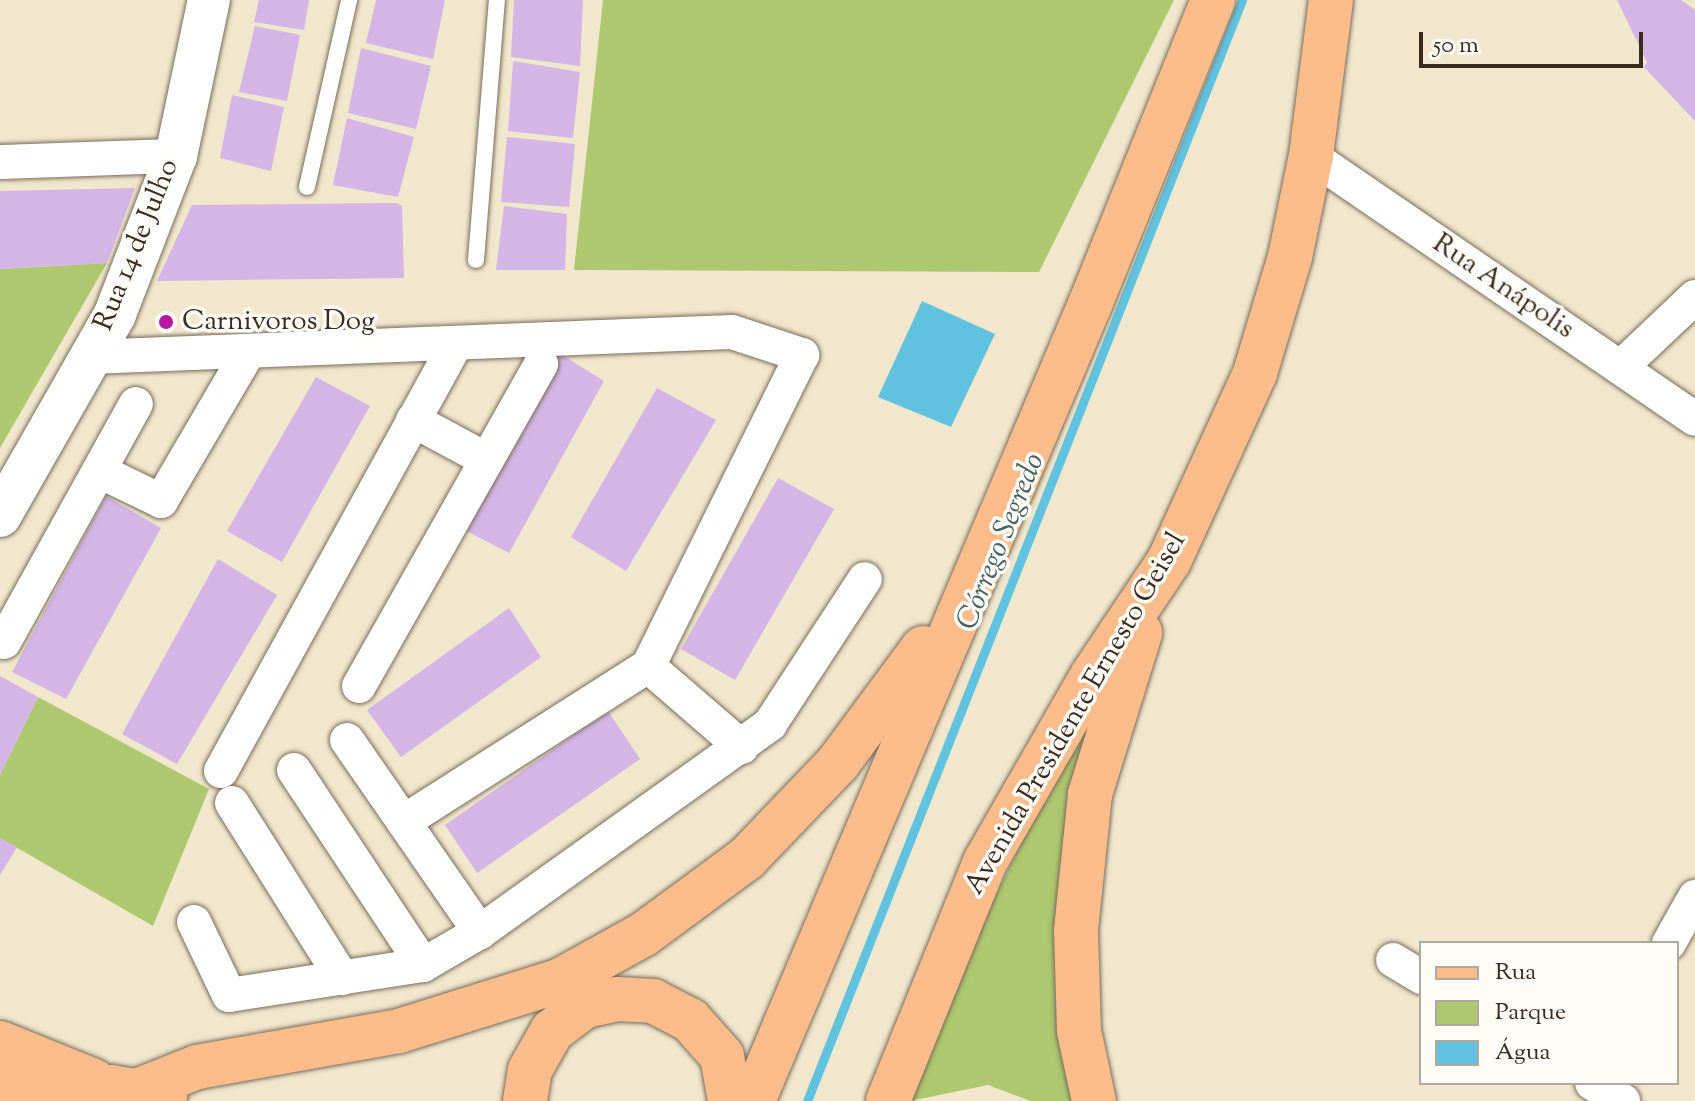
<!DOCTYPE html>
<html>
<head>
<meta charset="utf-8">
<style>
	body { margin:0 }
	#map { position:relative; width:1695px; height:1101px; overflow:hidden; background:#f0e7cc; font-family:"Sorts Mill Goudy",serif }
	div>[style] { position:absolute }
	.green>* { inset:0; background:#adc86e }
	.water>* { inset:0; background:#61c2df }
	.stream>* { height:9px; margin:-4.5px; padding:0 4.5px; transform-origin:4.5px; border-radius:4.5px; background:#61c2df }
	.building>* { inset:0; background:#d3b5e6 }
	.roads { filter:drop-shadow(0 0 2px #7a6c5b) drop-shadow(0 0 2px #7a6c5b) }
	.service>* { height:16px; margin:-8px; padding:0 8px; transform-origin:8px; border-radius:8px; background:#fff }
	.minor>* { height:34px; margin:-17px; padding:0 17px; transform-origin:17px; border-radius:17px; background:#fff }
	.tertiary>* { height:42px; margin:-21px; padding:0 21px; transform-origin:21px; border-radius:21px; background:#fff }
	.primary>* { height:44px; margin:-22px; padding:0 22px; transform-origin:22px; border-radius:22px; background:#fabc8b }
	.dots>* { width:22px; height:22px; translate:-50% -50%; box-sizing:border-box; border:4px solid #fdfcf7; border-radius:50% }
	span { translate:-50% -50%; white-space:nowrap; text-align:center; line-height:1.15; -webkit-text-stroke:7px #fdfcf7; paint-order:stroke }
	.street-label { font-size:28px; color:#3b2a1e }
	.poi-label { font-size:28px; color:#3b2a1e }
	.left { translate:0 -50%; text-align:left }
	.water-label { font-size:30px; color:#485f62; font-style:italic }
	.legend { position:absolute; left:1419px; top:941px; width:260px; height:144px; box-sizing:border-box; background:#fdfcf7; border:2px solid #afa8a0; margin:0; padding:10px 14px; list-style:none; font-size:24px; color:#3b2a1e }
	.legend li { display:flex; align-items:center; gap:16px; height:40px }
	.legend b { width:40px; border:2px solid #afa8a0 }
	.scale { position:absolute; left:1419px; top:32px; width:224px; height:36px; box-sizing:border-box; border:4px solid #3b2a1e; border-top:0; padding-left:10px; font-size:24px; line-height:28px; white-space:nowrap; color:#3b2a1e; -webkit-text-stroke:6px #fdfcf7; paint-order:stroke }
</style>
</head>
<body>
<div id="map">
	<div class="green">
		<i style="clip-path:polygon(603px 0,1174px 0,1039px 272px,574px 270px)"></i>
		<i style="clip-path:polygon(107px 263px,0 448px,0 269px)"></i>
		<i style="clip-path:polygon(38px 697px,209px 789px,153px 926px,0 838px,0 775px)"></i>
		<i style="clip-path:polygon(1091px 728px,1076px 1101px,1031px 1101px,988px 1085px,910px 1101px,978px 932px,1042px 799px)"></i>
	</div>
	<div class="water">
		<i style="clip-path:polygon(922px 301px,995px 334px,951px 427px,878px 397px)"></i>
	</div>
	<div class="stream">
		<i style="left:807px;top:1101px;width:1184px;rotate:-68.44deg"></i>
	</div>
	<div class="building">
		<i style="clip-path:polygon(259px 0,309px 0,304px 30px,254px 22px)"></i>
		<i style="clip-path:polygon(376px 0,445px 0,433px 59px,366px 43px)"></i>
		<i style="clip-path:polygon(514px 0,583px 0,580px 66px,511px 57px)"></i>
		<i style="clip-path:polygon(1617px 0,1681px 0,1695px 10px,1695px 121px,1644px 67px,1647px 62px)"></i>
		<i style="clip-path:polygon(255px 26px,300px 35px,287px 101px,239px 92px)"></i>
		<i style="clip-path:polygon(361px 48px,431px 66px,416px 129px,348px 113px)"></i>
		<i style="clip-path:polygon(513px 61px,580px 72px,573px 138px,508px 131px)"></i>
		<i style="clip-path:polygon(232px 95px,284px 107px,271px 171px,220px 158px)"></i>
		<i style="clip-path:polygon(347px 118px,414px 137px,398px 197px,333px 185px)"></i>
		<i style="clip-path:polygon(507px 137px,575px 144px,569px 207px,501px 202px)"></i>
		<i style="clip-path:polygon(135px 188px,107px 263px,0 269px,0 191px)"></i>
		<i style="clip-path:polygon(396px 203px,402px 206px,404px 278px,157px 281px,192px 205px)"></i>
		<i style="clip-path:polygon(504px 206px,567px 214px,565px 270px,496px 270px)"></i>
		<i style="clip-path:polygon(554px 350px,604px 381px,509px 553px,455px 525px)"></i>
		<i style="clip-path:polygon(316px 377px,370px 406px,282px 562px,227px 531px)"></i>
		<i style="clip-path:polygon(657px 388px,716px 420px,626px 571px,571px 537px)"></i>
		<i style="clip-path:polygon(778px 478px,834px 509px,735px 680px,681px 649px)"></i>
		<i style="clip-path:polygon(106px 496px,161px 528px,66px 699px,12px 672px)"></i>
		<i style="clip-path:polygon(218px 559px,277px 595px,177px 764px,122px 734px)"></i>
		<i style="clip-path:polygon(509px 608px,541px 657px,401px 757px,367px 710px)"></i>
		<i style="clip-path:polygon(0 676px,38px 697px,0 775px)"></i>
		<i style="clip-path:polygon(608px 711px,640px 759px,477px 873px,445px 825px)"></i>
		<i style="clip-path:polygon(0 838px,17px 847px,0 875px)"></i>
	</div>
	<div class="roads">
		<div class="service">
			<i style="left:307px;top:187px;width:192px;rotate:-77.3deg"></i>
			<i style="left:476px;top:260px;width:261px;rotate:-85.4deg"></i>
		</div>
		<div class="minor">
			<i style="left:1311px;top:156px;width:465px;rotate:34.4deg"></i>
			<i style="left:0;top:162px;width:176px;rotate:-2deg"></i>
			<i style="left:89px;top:357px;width:643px;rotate:-2.23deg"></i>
			<i style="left:732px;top:332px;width:74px;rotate:18.2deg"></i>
			<i style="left:802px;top:355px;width:347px;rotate:116.3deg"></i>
			<i style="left:648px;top:666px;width:290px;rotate:147.5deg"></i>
			<i style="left:1621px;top:367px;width:102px;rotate:-43.4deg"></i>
			<i style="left:413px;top:420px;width:84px;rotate:28.4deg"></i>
			<i style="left:99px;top:471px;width:69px;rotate:25.8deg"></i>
			<i style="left:161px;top:501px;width:174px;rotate:-59.6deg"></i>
			<i style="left:4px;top:642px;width:272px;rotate:-61deg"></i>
			<i style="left:648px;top:666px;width:124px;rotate:40.8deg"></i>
			<i style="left:359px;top:686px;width:370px;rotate:-60.5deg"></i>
			<i style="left:347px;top:740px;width:234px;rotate:55.3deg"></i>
			<i style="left:294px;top:770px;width:234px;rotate:56.5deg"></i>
			<i style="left:221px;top:771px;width:488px;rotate:-61.2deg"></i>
			<i style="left:232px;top:803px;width:207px;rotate:57.8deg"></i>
			<i style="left:194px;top:922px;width:81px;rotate:64.4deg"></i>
			<i style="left:229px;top:995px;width:196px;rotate:-8.8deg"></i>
			<i style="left:423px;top:965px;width:66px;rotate:-30.1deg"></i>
			<i style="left:480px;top:932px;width:357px;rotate:-35.6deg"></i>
			<i style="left:770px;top:724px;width:173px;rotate:-56.8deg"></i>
			<i style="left:1669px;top:943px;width:53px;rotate:-60.5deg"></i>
			<i style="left:1393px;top:960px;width:33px;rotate:31deg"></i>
			<i style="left:1592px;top:1083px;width:36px;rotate:30deg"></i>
		</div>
		<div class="tertiary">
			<i style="left:0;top:516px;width:232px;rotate:-60.3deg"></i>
			<i style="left:115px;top:314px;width:169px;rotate:-68.9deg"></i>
			<i style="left:176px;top:156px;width:159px;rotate:-78.1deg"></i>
		</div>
		<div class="primary">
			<i style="left:0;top:1043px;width:101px;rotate:22deg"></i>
			<i style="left:0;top:1089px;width:111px;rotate:-1deg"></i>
			<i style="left:111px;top:1087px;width:55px;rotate:9.5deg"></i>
			<i style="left:137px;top:1091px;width:65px;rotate:-21.8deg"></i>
			<i style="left:197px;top:1067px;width:205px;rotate:-10.1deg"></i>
			<i style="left:399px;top:1031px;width:168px;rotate:-17.4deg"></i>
			<i style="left:559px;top:981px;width:97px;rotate:-28.9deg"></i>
			<i style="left:644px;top:934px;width:128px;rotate:-36.4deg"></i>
			<i style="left:747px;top:858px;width:132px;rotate:-46.2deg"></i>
			<i style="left:838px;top:763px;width:143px;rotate:-53.5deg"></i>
			<i style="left:525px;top:1101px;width:31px;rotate:-81deg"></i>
			<i style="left:530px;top:1070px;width:45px;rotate:-60.6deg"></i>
			<i style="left:552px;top:1031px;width:41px;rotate:-37.1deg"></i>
			<i style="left:585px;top:1006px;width:33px;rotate:-12deg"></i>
			<i style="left:617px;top:999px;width:36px;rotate:3deg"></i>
			<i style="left:653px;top:1001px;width:42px;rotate:27.2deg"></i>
			<i style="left:690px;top:1020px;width:48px;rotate:48.4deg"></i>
			<i style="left:722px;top:1056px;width:46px;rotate:79.9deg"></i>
			<i style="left:753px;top:1101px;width:868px;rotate:-67.07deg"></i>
			<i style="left:1091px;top:302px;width:326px;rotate:-68deg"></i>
			<i style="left:888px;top:1101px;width:258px;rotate:-67.9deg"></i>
			<i style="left:985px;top:862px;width:215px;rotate:-60.1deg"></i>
			<i style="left:1092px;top:676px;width:138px;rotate:-56.2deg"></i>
			<i style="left:1169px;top:561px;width:207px;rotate:-65.4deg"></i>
			<i style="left:1255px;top:373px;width:121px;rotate:-73.2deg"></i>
			<i style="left:1290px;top:257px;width:103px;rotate:-78.3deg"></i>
			<i style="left:1311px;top:156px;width:157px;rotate:-82.7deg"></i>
			<i style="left:1094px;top:1101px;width:72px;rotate:-102.1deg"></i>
			<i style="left:1079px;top:1031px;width:101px;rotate:-91.7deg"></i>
			<i style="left:1076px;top:930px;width:137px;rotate:-84.1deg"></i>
			<i style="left:1090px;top:794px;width:169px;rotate:-72.7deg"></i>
		</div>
	</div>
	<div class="dots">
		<i style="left:166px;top:322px;background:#b5179e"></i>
	</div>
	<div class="street-label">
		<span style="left:137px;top:245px;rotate:-68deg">Rua 14 de Julho</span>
		<span style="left:1503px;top:287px;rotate:34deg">Rua Anápolis</span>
		<span style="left:1076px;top:714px;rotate:-60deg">Avenida Presidente Ernesto Geisel</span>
	</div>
	<div class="poi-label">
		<span class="left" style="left:182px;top:322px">Carnivoros Dog</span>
	</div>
	<div class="water-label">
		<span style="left:1002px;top:542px;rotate:-68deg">Córrego Segredo</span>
	</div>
	<ul class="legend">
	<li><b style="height:10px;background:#fabc8b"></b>Rua</li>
	<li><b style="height:22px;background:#adc86e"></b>Parque</li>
	<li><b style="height:22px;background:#61c2df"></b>Água</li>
	</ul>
	<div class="scale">50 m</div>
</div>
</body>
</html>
